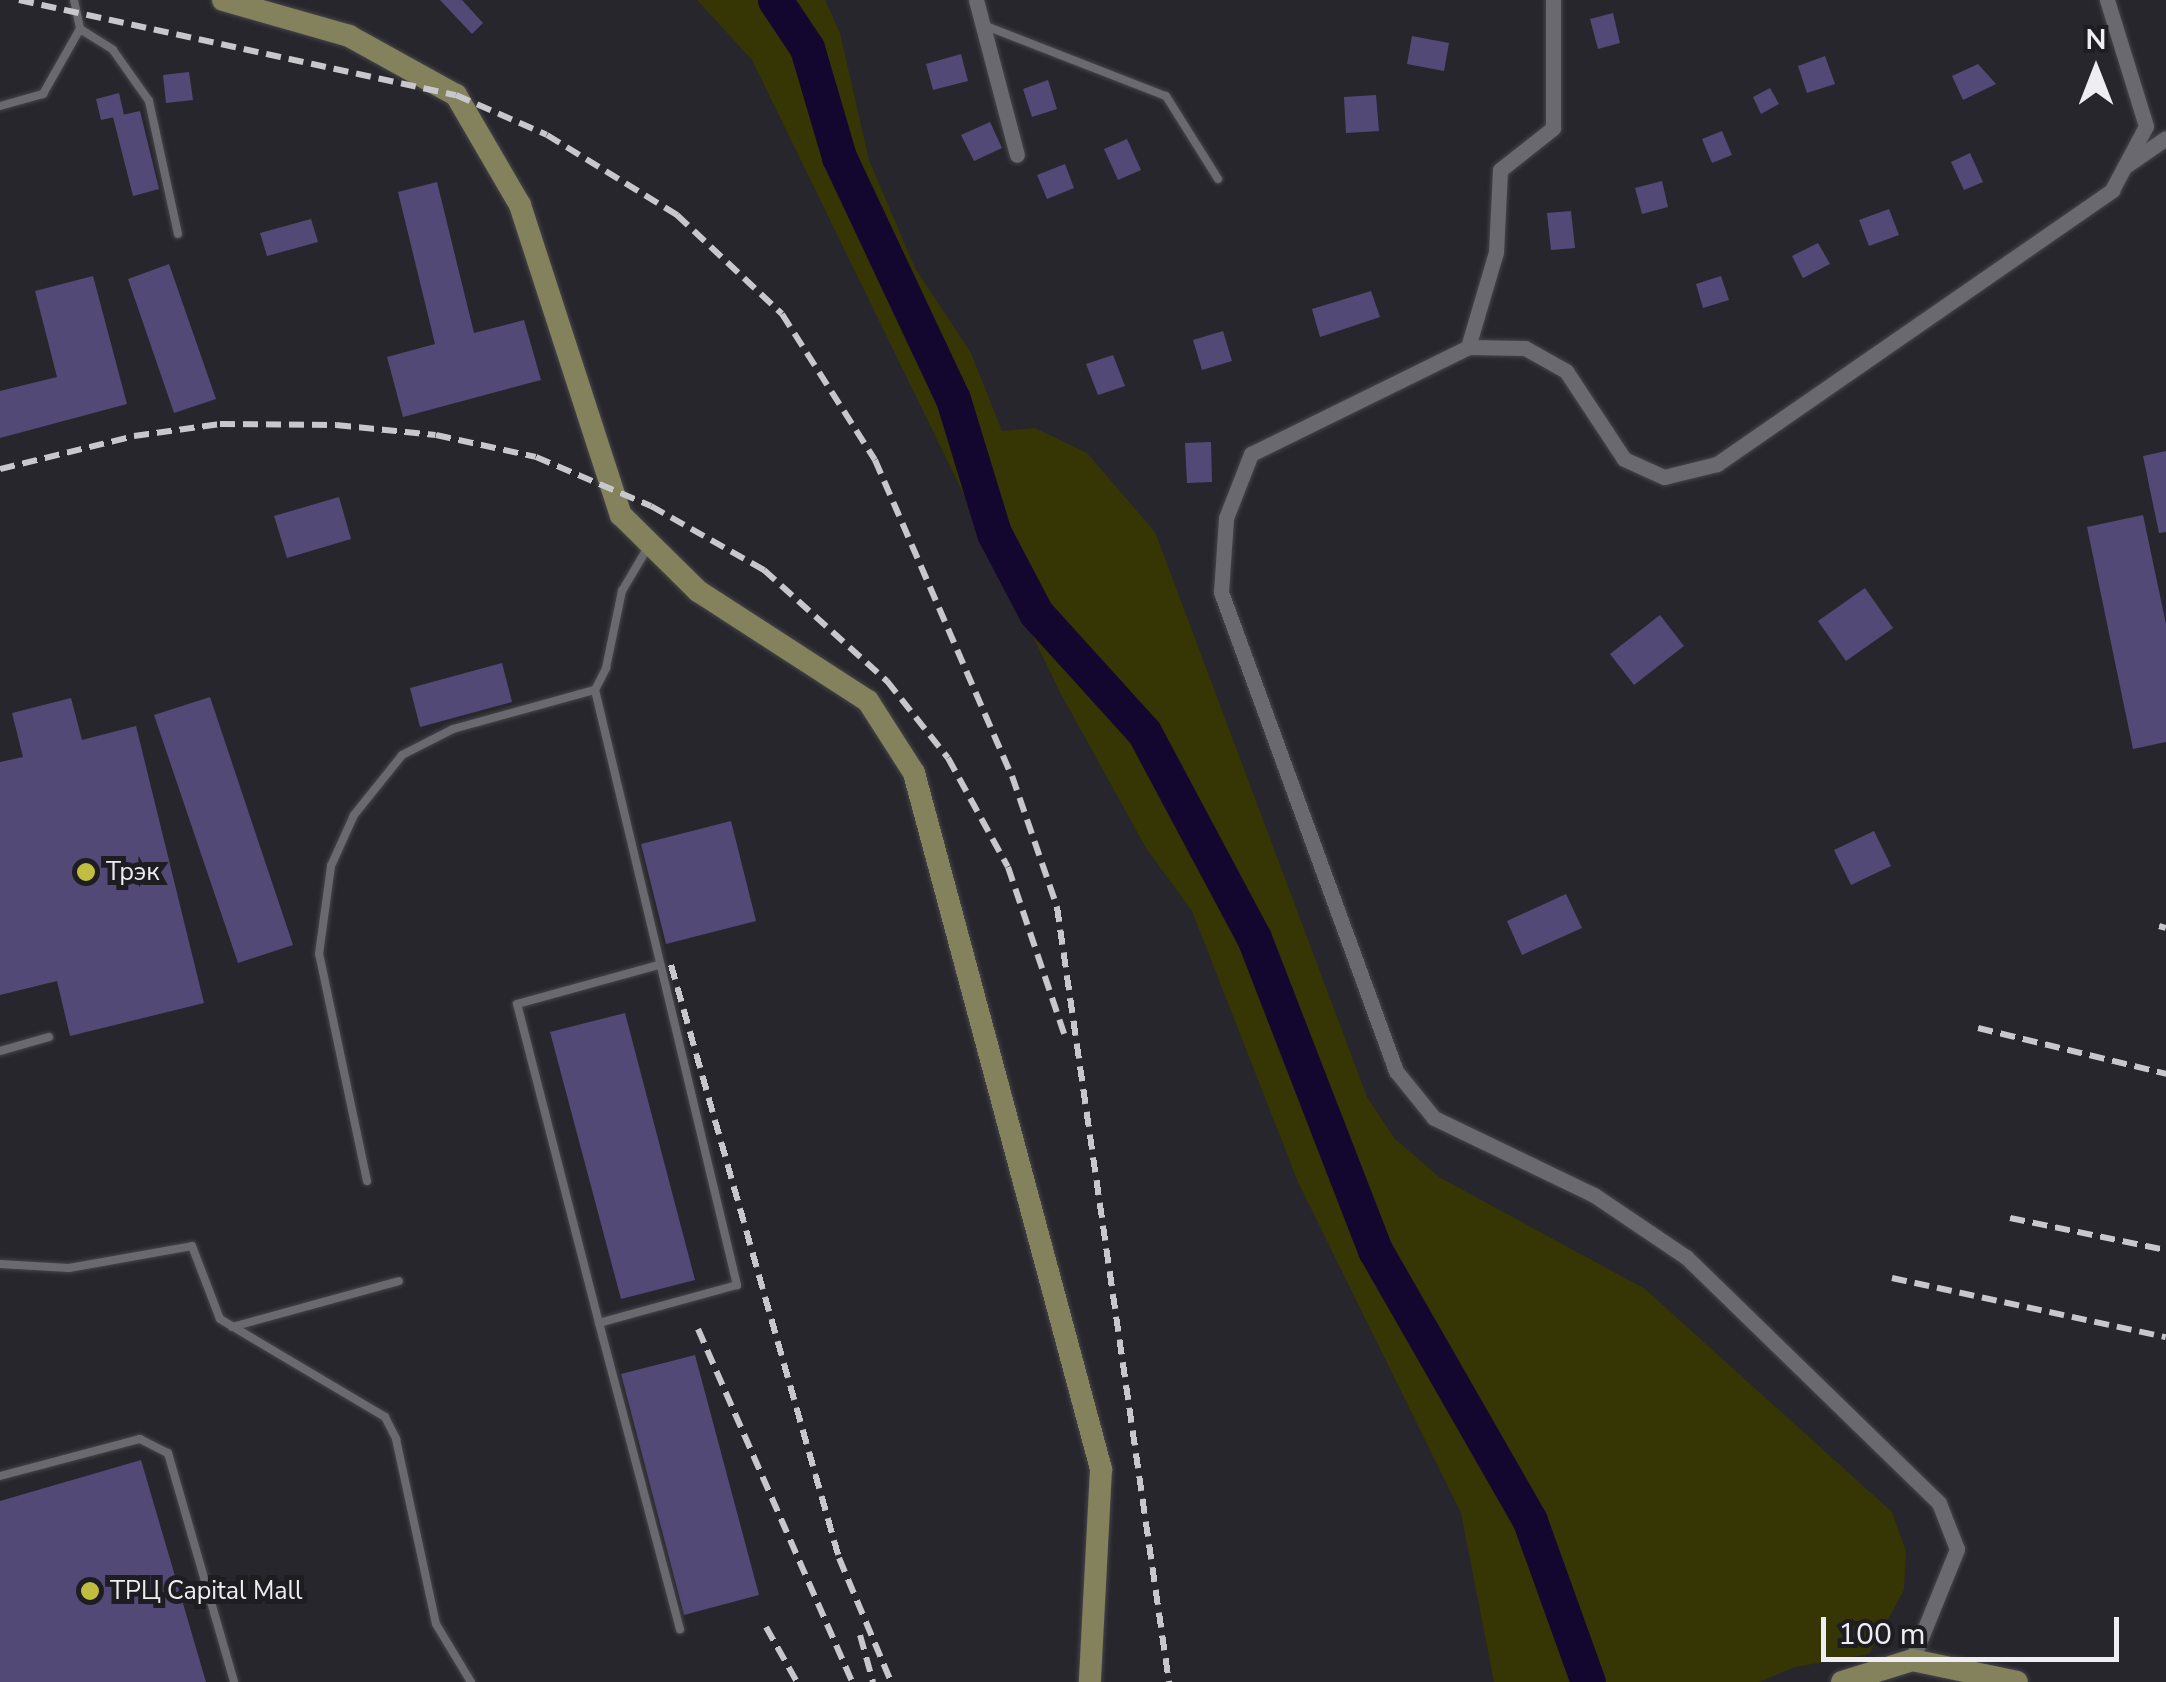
<!DOCTYPE html>
<html>
<head>
<meta charset="utf-8">
<style>
	body { margin:0 }
	#map { position:relative; width:2166px; height:1682px; overflow:hidden; background:#27262c; font-family:"Nunito Sans",sans-serif }
	div>[style] { position:absolute }
	.green>* { inset:0; background:#363504 }
	.river>* { height:35px; margin:-17.5px; padding:0 17.5px; transform-origin:17.5px; border-radius:17.5px; background:#14072f }
	.building>* { inset:0; background:#534977 }
	.roads { filter:drop-shadow(0 0 2px #454549) drop-shadow(0 0 2px #454549) }
	.lane>* { height:8px; margin:-4px; padding:0 4px; transform-origin:4px; border-radius:4px; background:#6a6970 }
	.street>* { height:15px; margin:-7.5px; padding:0 7.5px; transform-origin:7.5px; border-radius:7.5px; background:#6a6970 }
	.secondary>* { height:22px; margin:-11px; padding:0 11px; transform-origin:11px; border-radius:11px; background:#84825d }
	.rail>* { height:6px; margin-top:-3px; transform-origin:0; background:repeating-linear-gradient(90deg,#c8c8cc 0 15px,transparent 0 23px) }
	.dots>* { width:28px; height:28px; translate:-50% -50%; box-sizing:border-box; border:5px solid #1d1d22; border-radius:50% }
	span { translate:-50% -50%; white-space:nowrap; text-align:center; line-height:1.15; -webkit-text-stroke:10px #1d1d22; paint-order:stroke }
	.poi-label { font-size:25px; color:#eeeef2 }
	.left { translate:0 -50%; text-align:left }
	.north { position:absolute; left:2046px; top:20px; width:100px; height:100px; -webkit-text-stroke:8px #1d1d22; paint-order:stroke; rotate:0deg; font-size:28px; font-weight:700; line-height:40px; text-align:center; color:#eeeef2 }
	.north::after { content:''; display:block; margin:auto; width:35px; height:45px; background:#eeeef2; clip-path:polygon(50% 0,100% 100%,50% 72%,0 100%) }
	.scale { position:absolute; left:1821px; top:1617px; width:298px; height:45px; box-sizing:border-box; border:5px solid #eeeef2; border-top:0; padding-left:12px; font-size:30px; line-height:35px; white-space:nowrap; color:#eeeef2; -webkit-text-stroke:8px #1d1d22; paint-order:stroke }
</style>
</head>
<body>
<div id="map">
	<div class="green">
		<i style="clip-path:polygon(697px 0,825px 0,840px 33px,869px 160px,915px 268px,971px 353px,1002px 431px,1035px 428px,1087px 453px,1155px 532px,1367px 1097px,1395px 1139px,1439px 1177px,1645px 1289px,1892px 1512px,1906px 1551px,1904px 1590px,1869px 1654px,1795px 1667px,1759px 1682px,1494px 1682px,1461px 1513px,1298px 1182px,1192px 911px,1146px 848px,1061px 694px,752px 60px)"></i>
	</div>
	<div class="river">
		<i style="left:775px;top:0;width:58px;rotate:56.3deg"></i>
		<i style="left:807px;top:48px;width:114px;rotate:73.6deg"></i>
		<i style="left:839px;top:157px;width:268px;rotate:64.8deg"></i>
		<i style="left:953px;top:399px;width:140px;rotate:73deg"></i>
		<i style="left:994px;top:533px;width:90px;rotate:62.3deg"></i>
		<i style="left:1036px;top:613px;width:161px;rotate:47.8deg"></i>
		<i style="left:1144px;top:732px;width:234px;rotate:61.9deg"></i>
		<i style="left:1254px;top:938px;width:335px;rotate:68.8deg"></i>
		<i style="left:1375px;top:1250px;width:312px;rotate:60.2deg"></i>
		<i style="left:1530px;top:1521px;width:171px;rotate:70.2deg"></i>
	</div>
	<div class="building">
		<i style="clip-path:polygon(440px 0,462px 0,483px 23px,472px 34px)"></i>
		<i style="clip-path:polygon(1613px 13px,1620px 43px,1598px 49px,1590px 19px)"></i>
		<i style="clip-path:polygon(1412px 36px,1449px 43px,1444px 71px,1407px 64px)"></i>
		<i style="clip-path:polygon(961px 54px,968px 81px,933px 90px,926px 64px)"></i>
		<i style="clip-path:polygon(1825px 56px,1835px 84px,1807px 93px,1798px 66px)"></i>
		<i style="clip-path:polygon(1978px 64px,1996px 84px,1963px 100px,1952px 76px)"></i>
		<i style="clip-path:polygon(189px 72px,193px 100px,166px 103px,163px 75px)"></i>
		<i style="clip-path:polygon(1048px 80px,1057px 109px,1032px 117px,1023px 89px)"></i>
		<i style="clip-path:polygon(1770px 88px,1779px 104px,1761px 114px,1753px 97px)"></i>
		<i style="clip-path:polygon(119px 93px,124px 115px,101px 120px,96px 99px)"></i>
		<i style="clip-path:polygon(1376px 95px,1379px 131px,1346px 133px,1344px 97px)"></i>
		<i style="clip-path:polygon(140px 111px,159px 189px,133px 196px,113px 117px)"></i>
		<i style="clip-path:polygon(990px 122px,1002px 148px,974px 161px,961px 135px)"></i>
		<i style="clip-path:polygon(1722px 131px,1732px 155px,1712px 163px,1702px 139px)"></i>
		<i style="clip-path:polygon(1127px 139px,1141px 170px,1118px 180px,1104px 149px)"></i>
		<i style="clip-path:polygon(1970px 153px,1983px 182px,1964px 190px,1951px 162px)"></i>
		<i style="clip-path:polygon(1065px 164px,1074px 188px,1047px 199px,1037px 175px)"></i>
		<i style="clip-path:polygon(1662px 181px,1668px 207px,1642px 214px,1635px 188px)"></i>
		<i style="clip-path:polygon(437px 182px,474px 333px,524px 320px,541px 380px,403px 417px,387px 357px,435px 344px,398px 192px)"></i>
		<i style="clip-path:polygon(1889px 209px,1899px 235px,1869px 246px,1859px 220px)"></i>
		<i style="clip-path:polygon(1571px 211px,1575px 248px,1551px 250px,1547px 213px)"></i>
		<i style="clip-path:polygon(311px 219px,318px 242px,267px 256px,260px 233px)"></i>
		<i style="clip-path:polygon(1818px 243px,1830px 264px,1803px 278px,1792px 256px)"></i>
		<i style="clip-path:polygon(169px 264px,216px 399px,174px 413px,128px 279px)"></i>
		<i style="clip-path:polygon(93px 276px,127px 404px,0 438px,0 391px,57px 377px,35px 291px)"></i>
		<i style="clip-path:polygon(1721px 276px,1729px 300px,1703px 308px,1696px 284px)"></i>
		<i style="clip-path:polygon(1371px 291px,1380px 317px,1320px 337px,1312px 309px)"></i>
		<i style="clip-path:polygon(1223px 331px,1232px 361px,1202px 370px,1193px 340px)"></i>
		<i style="clip-path:polygon(1113px 355px,1125px 386px,1098px 395px,1086px 364px)"></i>
		<i style="clip-path:polygon(1211px 442px,1212px 482px,1187px 483px,1185px 443px)"></i>
		<i style="clip-path:polygon(2166px 451px,2166px 532px,2159px 533px,2143px 456px)"></i>
		<i style="clip-path:polygon(339px 497px,351px 539px,287px 558px,274px 516px)"></i>
		<i style="clip-path:polygon(2143px 515px,2166px 624px,2166px 742px,2133px 749px,2087px 527px)"></i>
		<i style="clip-path:polygon(1865px 588px,1893px 628px,1846px 661px,1818px 621px)"></i>
		<i style="clip-path:polygon(1660px 615px,1684px 646px,1634px 685px,1610px 654px)"></i>
		<i style="clip-path:polygon(502px 663px,512px 702px,420px 727px,410px 688px)"></i>
		<i style="clip-path:polygon(210px 697px,293px 945px,238px 963px,154px 715px)"></i>
		<i style="clip-path:polygon(71px 698px,82px 740px,136px 726px,204px 1003px,70px 1036px,57px 981px,0 995px,0 762px,23px 757px,12px 713px)"></i>
		<i style="clip-path:polygon(731px 821px,756px 921px,666px 944px,641px 844px)"></i>
		<i style="clip-path:polygon(1874px 831px,1891px 866px,1851px 885px,1834px 850px)"></i>
		<i style="clip-path:polygon(1566px 894px,1582px 928px,1522px 955px,1507px 921px)"></i>
		<i style="clip-path:polygon(625px 1013px,695px 1280px,621px 1299px,550px 1032px)"></i>
		<i style="clip-path:polygon(695px 1355px,759px 1595px,684px 1615px,621px 1374px)"></i>
		<i style="clip-path:polygon(141px 1460px,206px 1682px,0 1682px,0 1501px)"></i>
	</div>
	<div class="roads">
		<div class="lane">
			<i style="left:74px;top:0;width:30px;rotate:78deg"></i>
			<i style="left:80px;top:29px;width:39px;rotate:32deg"></i>
			<i style="left:113px;top:50px;width:62px;rotate:54.8deg"></i>
			<i style="left:149px;top:101px;width:136px;rotate:77.7deg"></i>
			<i style="left:986px;top:26px;width:193px;rotate:21.3deg"></i>
			<i style="left:1166px;top:96px;width:98px;rotate:57.9deg"></i>
			<i style="left:0;top:106px;width:45px;rotate:-15.6deg"></i>
			<i style="left:43px;top:94px;width:75px;rotate:-60.4deg"></i>
			<i style="left:595px;top:690px;width:612px;rotate:76.58deg"></i>
			<i style="left:737px;top:1285px;width:143px;rotate:164.6deg"></i>
			<i style="left:599px;top:1323px;width:329px;rotate:-104.4deg"></i>
			<i style="left:517px;top:1004px;width:147px;rotate:-15.4deg"></i>
			<i style="left:0;top:1051px;width:51px;rotate:-15.9deg"></i>
			<i style="left:367px;top:1181px;width:232px;rotate:-101.9deg"></i>
			<i style="left:319px;top:954px;width:89px;rotate:-82.2deg"></i>
			<i style="left:331px;top:866px;width:56px;rotate:-65.7deg"></i>
			<i style="left:354px;top:815px;width:77px;rotate:-51.3deg"></i>
			<i style="left:402px;top:755px;width:57px;rotate:-27deg"></i>
			<i style="left:453px;top:729px;width:147px;rotate:-15.4deg"></i>
			<i style="left:595px;top:690px;width:25px;rotate:-63deg"></i>
			<i style="left:606px;top:668px;width:79px;rotate:-78.3deg"></i>
			<i style="left:622px;top:591px;width:51px;rotate:-59.4deg"></i>
			<i style="left:0;top:1264px;width:69px;rotate:3.3deg"></i>
			<i style="left:69px;top:1268px;width:125px;rotate:-10.1deg"></i>
			<i style="left:192px;top:1246px;width:78px;rotate:69deg"></i>
			<i style="left:220px;top:1319px;width:192px;rotate:30.7deg"></i>
			<i style="left:385px;top:1417px;width:25px;rotate:63deg"></i>
			<i style="left:396px;top:1439px;width:189px;rotate:77.8deg"></i>
			<i style="left:436px;top:1624px;width:68px;rotate:58.9deg"></i>
			<i style="left:599px;top:1323px;width:317px;rotate:75.2deg"></i>
			<i style="left:232px;top:1327px;width:173px;rotate:-15.4deg"></i>
			<i style="left:0;top:1476px;width:145px;rotate:-14.8deg"></i>
			<i style="left:140px;top:1439px;width:31px;rotate:27deg"></i>
			<i style="left:168px;top:1453px;width:238px;rotate:73.9deg"></i>
		</div>
		<div class="street">
			<i style="left:976px;top:0;width:160px;rotate:75.2deg"></i>
			<i style="left:2127px;top:165px;width:47px;rotate:-34.7deg"></i>
			<i style="left:1468px;top:347px;width:99px;rotate:-73.6deg"></i>
			<i style="left:1496px;top:252px;width:82px;rotate:-87.2deg"></i>
			<i style="left:1500px;top:170px;width:68px;rotate:-38.4deg"></i>
			<i style="left:1553px;top:128px;width:128px;rotate:-90deg"></i>
			<i style="left:1912px;top:1660px;width:120px;rotate:-67.9deg"></i>
			<i style="left:1957px;top:1549px;width:49px;rotate:-111.4deg"></i>
			<i style="left:1939px;top:1503px;width:353px;rotate:-135.8deg"></i>
			<i style="left:1686px;top:1257px;width:111px;rotate:-146deg"></i>
			<i style="left:1594px;top:1195px;width:178px;rotate:-154.3deg"></i>
			<i style="left:1434px;top:1118px;width:60px;rotate:-129deg"></i>
			<i style="left:1396px;top:1071px;width:510px;rotate:-110.07deg"></i>
			<i style="left:1221px;top:592px;width:74px;rotate:-86.1deg"></i>
			<i style="left:1226px;top:518px;width:69px;rotate:-68.7deg"></i>
			<i style="left:1251px;top:454px;width:242px;rotate:-26.2deg"></i>
			<i style="left:1468px;top:347px;width:57px;rotate:1deg"></i>
			<i style="left:1525px;top:348px;width:47px;rotate:29.3deg"></i>
			<i style="left:1566px;top:371px;width:105px;rotate:56.6deg"></i>
			<i style="left:1624px;top:459px;width:44px;rotate:24.2deg"></i>
			<i style="left:1664px;top:477px;width:55px;rotate:-13.8deg"></i>
			<i style="left:1717px;top:464px;width:481px;rotate:-34.7deg"></i>
			<i style="left:2112px;top:190px;width:72px;rotate:-62deg"></i>
			<i style="left:2146px;top:126px;width:132px;rotate:-107.2deg"></i>
		</div>
		<div class="secondary">
			<i style="left:223px;top:0;width:131px;rotate:15.9deg"></i>
			<i style="left:349px;top:36px;width:122px;rotate:28.9deg"></i>
			<i style="left:456px;top:95px;width:127px;rotate:59.8deg"></i>
			<i style="left:520px;top:205px;width:326px;rotate:72deg"></i>
			<i style="left:621px;top:515px;width:108px;rotate:44.6deg"></i>
			<i style="left:698px;top:591px;width:202px;rotate:32.9deg"></i>
			<i style="left:868px;top:701px;width:85px;rotate:57.4deg"></i>
			<i style="left:914px;top:773px;width:721px;rotate:74.96deg"></i>
			<i style="left:1101px;top:1469px;width:213px;rotate:93deg"></i>
			<i style="left:1842px;top:1682px;width:73px;rotate:-17.4deg"></i>
			<i style="left:1912px;top:1660px;width:107px;rotate:11.8deg"></i>
		</div>
	</div>
	<div class="rail">
		<i style="left:19px;top:0;width:447px;rotate:12.3deg"></i>
		<i style="left:456px;top:95px;width:99px;rotate:23.7deg"></i>
		<i style="left:547px;top:135px;width:153px;rotate:31.6deg"></i>
		<i style="left:677px;top:215px;width:144px;rotate:43.3deg"></i>
		<i style="left:782px;top:314px;width:173px;rotate:57.5deg"></i>
		<i style="left:875px;top:460px;width:344px;rotate:66.6deg"></i>
		<i style="left:1012px;top:776px;width:139px;rotate:71deg"></i>
		<i style="left:1057px;top:907px;width:783px;rotate:81.78deg"></i>
		<i style="left:0;top:469px;width:138px;rotate:-13.8deg"></i>
		<i style="left:134px;top:436px;width:87px;rotate:-7.9deg"></i>
		<i style="left:220px;top:424px;width:116px;rotate:0.5deg"></i>
		<i style="left:336px;top:425px;width:100px;rotate:5.7deg"></i>
		<i style="left:436px;top:435px;width:102px;rotate:12.4deg"></i>
		<i style="left:536px;top:457px;width:125px;rotate:23.1deg"></i>
		<i style="left:651px;top:506px;width:130px;rotate:29.5deg"></i>
		<i style="left:764px;top:570px;width:166px;rotate:42.1deg"></i>
		<i style="left:887px;top:681px;width:98px;rotate:51.6deg"></i>
		<i style="left:948px;top:758px;width:124px;rotate:61.2deg"></i>
		<i style="left:1008px;top:867px;width:178px;rotate:71.4deg"></i>
		<i style="left:2159px;top:926px;width:7px;rotate:16deg"></i>
		<i style="left:671px;top:965px;width:616px;rotate:74.18deg"></i>
		<i style="left:839px;top:1558px;width:134px;rotate:67.2deg"></i>
		<i style="left:1978px;top:1028px;width:194px;rotate:13.7deg"></i>
		<i style="left:2010px;top:1218px;width:159px;rotate:11.6deg"></i>
		<i style="left:1892px;top:1278px;width:280px;rotate:12.2deg"></i>
		<i style="left:698px;top:1329px;width:385px;rotate:66.4deg"></i>
		<i style="left:766px;top:1627px;width:63px;rotate:60.6deg"></i>
		<i style="left:860px;top:1635px;width:49px;rotate:74.5deg"></i>
	</div>
	<div class="dots">
		<i style="left:86px;top:872px;background:#c0be41"></i>
		<i style="left:90px;top:1591px;background:#c0be41"></i>
	</div>
	<div class="poi-label">
		<span class="left" style="left:106px;top:872px">Трэк</span>
		<span class="left" style="left:110px;top:1591px">ТРЦ Capital Mall</span>
	</div>
	<div class="north">N</div>
	<div class="scale">100 m</div>
</div>
</body>
</html>
